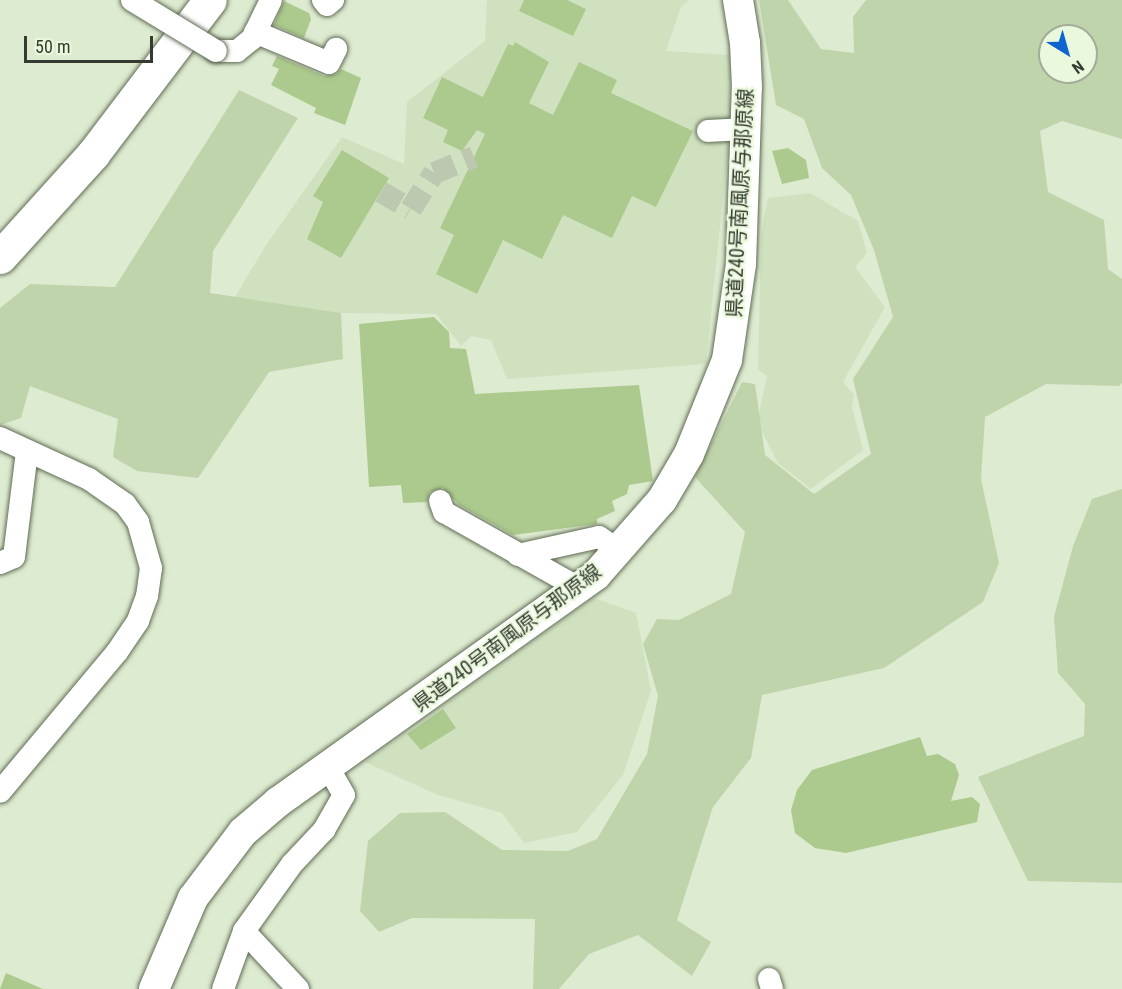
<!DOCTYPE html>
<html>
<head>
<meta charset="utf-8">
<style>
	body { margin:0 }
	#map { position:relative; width:1122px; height:989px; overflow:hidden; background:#ddebd0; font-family:"Roboto Condensed","Noto Sans JP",sans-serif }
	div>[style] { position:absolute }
	.built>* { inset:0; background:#d0e1c0 }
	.green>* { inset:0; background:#c0d4ac }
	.building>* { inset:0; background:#acca8d }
	.minor-tunnel>* { height:22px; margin-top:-11px; transform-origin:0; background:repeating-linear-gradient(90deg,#bcc8b0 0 22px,transparent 0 33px) }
	.roads { filter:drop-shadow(0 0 2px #606c55) drop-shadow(0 0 2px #606c55) }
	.minor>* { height:22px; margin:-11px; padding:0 11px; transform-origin:11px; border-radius:11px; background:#fff }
	.major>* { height:30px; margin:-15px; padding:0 15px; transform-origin:15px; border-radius:15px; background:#fff }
	.highway>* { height:33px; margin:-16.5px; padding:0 16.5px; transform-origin:16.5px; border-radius:16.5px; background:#fff }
	.bridges { filter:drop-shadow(0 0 2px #606c55) drop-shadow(0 0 2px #606c55) }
	.minor-bridge>* { height:22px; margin:-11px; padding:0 11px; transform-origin:11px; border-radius:11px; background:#fff }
	span { translate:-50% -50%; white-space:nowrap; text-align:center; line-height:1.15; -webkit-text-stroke:4.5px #eaf8dd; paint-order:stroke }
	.street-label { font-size:20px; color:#363b31 }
	.north { position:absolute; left:1038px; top:24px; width:60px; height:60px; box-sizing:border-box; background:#eaf8dd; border:2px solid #a2ac98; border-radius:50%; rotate:143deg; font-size:16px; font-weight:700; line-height:24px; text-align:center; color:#363b31 }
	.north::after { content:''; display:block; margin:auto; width:21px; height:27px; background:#0f65cf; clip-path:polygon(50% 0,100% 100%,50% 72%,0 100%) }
	.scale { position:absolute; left:24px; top:36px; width:129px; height:27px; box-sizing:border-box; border:3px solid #363b31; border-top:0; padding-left:8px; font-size:18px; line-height:21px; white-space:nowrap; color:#363b31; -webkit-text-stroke:4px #eaf8dd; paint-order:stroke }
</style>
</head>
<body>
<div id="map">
	<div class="built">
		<i style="clip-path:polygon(487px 0,689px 0,681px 7px,666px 51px,730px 55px,729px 137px,706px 364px,507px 379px,491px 340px,471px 336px,461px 346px,436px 314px,341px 313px,235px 297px,266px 245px,342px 137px,404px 164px,407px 102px,485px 41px)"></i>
		<i style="clip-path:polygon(810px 193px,858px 221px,867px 253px,855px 267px,885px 307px,843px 382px,854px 395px,852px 407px,863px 450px,811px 489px,778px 463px,757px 422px,767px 376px,758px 370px,761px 234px,768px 198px)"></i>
		<i style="clip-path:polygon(594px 598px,636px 613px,651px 691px,623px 775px,577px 832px,524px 843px,502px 813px,438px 795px,365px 762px)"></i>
	</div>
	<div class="green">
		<i style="clip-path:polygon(evenodd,759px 0,788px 0,821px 49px,854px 53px,853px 17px,866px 0,1122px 0,1122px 139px,1062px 121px,1040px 131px,1048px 192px,1104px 220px,1108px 269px,1122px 279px,1122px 383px,1119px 386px,1046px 384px,985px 417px,981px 479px,999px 563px,983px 602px,884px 668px,762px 695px,751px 758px,713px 807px,677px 920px,711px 942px,692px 976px,638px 935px,589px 954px,559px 989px,533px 989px,535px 919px,412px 918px,379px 932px,360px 911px,368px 841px,400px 813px,445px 812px,502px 850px,568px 851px,597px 839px,647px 754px,658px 696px,643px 644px,657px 619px,679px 620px,731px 594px,745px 532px,695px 477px,742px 382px,755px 384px,765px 455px,814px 494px,871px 454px,853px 379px,893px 317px,874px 250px,851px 195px,822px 168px,804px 119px,776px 105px,759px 0,1050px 36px,1086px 36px,1086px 72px,1050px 72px,1050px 36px)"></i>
		<i style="clip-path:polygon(239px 90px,298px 118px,213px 251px,210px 293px,341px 313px,343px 359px,269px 372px,198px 478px,137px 471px,113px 457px,118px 419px,30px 386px,21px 418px,0 425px,0 308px,30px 284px,115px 287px)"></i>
		<i style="clip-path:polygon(1122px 489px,1122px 883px,1028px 881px,978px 777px,1084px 736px,1085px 704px,1058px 673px,1054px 617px,1073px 546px,1092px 499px)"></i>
	</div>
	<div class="building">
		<i style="clip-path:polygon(524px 0,567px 0,586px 9px,573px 36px,519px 11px)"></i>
		<i style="clip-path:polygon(284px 1px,309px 13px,311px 19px,304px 38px,274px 25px)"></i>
		<i style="clip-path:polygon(515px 42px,549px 62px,529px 103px,553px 115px,579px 62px,617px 80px,611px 93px,693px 131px,656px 207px,632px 196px,612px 238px,563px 215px,542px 259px,503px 240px,477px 294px,436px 274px,454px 235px,440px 228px,485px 134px,477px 130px,462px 151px,443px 142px,448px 130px,423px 118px,442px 77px,483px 97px,508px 44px,513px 46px)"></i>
		<i style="clip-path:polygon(277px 56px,324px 76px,336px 74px,341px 69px,361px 78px,345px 125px,314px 113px,316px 108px,271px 85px,279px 69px,272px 66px)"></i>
		<i style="clip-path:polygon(788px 148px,806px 160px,809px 178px,782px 184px,772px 151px)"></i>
		<i style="clip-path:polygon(342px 150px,389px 178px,341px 258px,307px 239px,323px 202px,313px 196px)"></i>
		<i style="clip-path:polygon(434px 317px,449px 332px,450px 348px,466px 349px,475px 394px,639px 385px,653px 481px,629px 485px,627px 494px,612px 501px,615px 511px,597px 519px,597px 524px,513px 535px,459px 505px,443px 488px,430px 492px,427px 502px,403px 503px,401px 485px,369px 487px,359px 324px)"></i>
		<i style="clip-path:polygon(443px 709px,456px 728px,421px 750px,407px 734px)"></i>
		<i style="clip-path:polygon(920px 737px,927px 756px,938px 754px,955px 764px,959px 775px,951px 801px,972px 797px,980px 804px,977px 822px,846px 853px,815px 848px,795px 833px,791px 810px,797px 790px,812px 770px)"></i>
		<i style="clip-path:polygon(6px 973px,43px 989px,0 989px)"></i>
	</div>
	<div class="minor-tunnel">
		<i style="left:381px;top:192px;width:34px;rotate:30deg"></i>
		<i style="left:411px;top:209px;width:43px;rotate:-57.4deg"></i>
		<i style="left:434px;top:173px;width:43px;rotate:-21.8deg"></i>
	</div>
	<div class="roads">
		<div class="minor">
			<i style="left:323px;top:0;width:6px;rotate:51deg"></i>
			<i style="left:327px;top:5px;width:8px;rotate:-40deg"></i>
			<i style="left:255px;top:32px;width:80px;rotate:22.7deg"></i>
			<i style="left:329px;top:63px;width:16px;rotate:-63deg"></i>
			<i style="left:216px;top:51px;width:21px"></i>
			<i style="left:237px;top:51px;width:19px;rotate:-39deg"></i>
			<i style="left:252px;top:39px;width:43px;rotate:-64deg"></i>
			<i style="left:708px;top:131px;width:39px;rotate:-3deg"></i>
			<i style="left:0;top:438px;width:98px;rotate:24.7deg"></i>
			<i style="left:89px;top:479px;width:44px;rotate:34.8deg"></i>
			<i style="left:125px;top:504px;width:22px;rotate:54deg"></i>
			<i style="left:138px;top:522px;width:48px;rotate:74.2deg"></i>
			<i style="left:151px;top:568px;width:28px;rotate:98deg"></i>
			<i style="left:147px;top:596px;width:27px;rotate:110deg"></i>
			<i style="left:138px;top:621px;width:37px;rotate:124deg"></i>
			<i style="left:117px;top:652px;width:182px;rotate:129.9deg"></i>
			<i style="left:440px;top:501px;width:12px;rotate:70deg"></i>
			<i style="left:444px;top:512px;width:155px;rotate:29.4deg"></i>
			<i style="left:518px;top:555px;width:83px;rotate:-12.5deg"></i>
			<i style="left:599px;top:537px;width:25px;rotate:34deg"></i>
			<i style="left:0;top:563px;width:15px;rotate:-23deg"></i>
			<i style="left:14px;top:557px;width:107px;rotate:-83deg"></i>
			<i style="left:769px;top:979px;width:10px;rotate:73deg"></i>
			<i style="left:223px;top:989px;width:62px;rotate:-70.1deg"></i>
			<i style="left:298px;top:989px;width:79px;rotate:-133deg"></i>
			<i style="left:244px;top:931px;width:82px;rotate:-54.4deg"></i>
			<i style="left:292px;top:864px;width:47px;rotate:-46.7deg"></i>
			<i style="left:324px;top:830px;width:40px;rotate:-60.3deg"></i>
			<i style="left:344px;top:795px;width:32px;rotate:-120deg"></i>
		</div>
		<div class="major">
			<i style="left:154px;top:989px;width:99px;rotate:-66.8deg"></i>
			<i style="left:193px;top:898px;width:83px;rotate:-52.9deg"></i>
			<i style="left:243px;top:832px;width:46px;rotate:-40.6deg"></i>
			<i style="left:278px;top:802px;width:391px;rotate:-35.5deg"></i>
			<i style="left:596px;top:575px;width:100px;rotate:-48.7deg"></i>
			<i style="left:662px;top:500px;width:53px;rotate:-59.6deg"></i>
			<i style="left:689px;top:454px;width:101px;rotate:-68deg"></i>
			<i style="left:727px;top:360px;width:97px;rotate:-81.7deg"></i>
			<i style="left:741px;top:264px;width:177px;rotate:-88.1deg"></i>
			<i style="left:747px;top:87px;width:44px;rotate:-92.6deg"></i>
			<i style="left:745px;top:43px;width:44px;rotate:-99.2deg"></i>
		</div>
		<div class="highway">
			<i style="left:0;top:257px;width:139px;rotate:-47.9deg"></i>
			<i style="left:93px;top:154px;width:193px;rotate:-52.8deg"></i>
		</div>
	</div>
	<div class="bridges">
		<div class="minor-bridge">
			<i style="left:132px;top:0;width:98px;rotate:31.3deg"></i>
		</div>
	</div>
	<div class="street-label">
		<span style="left:740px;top:203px;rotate:-87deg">県道240号南風原与那原線</span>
		<span style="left:507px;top:638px;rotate:-37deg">県道240号南風原与那原線</span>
	</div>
	<div class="north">N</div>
	<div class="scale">50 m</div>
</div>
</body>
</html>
